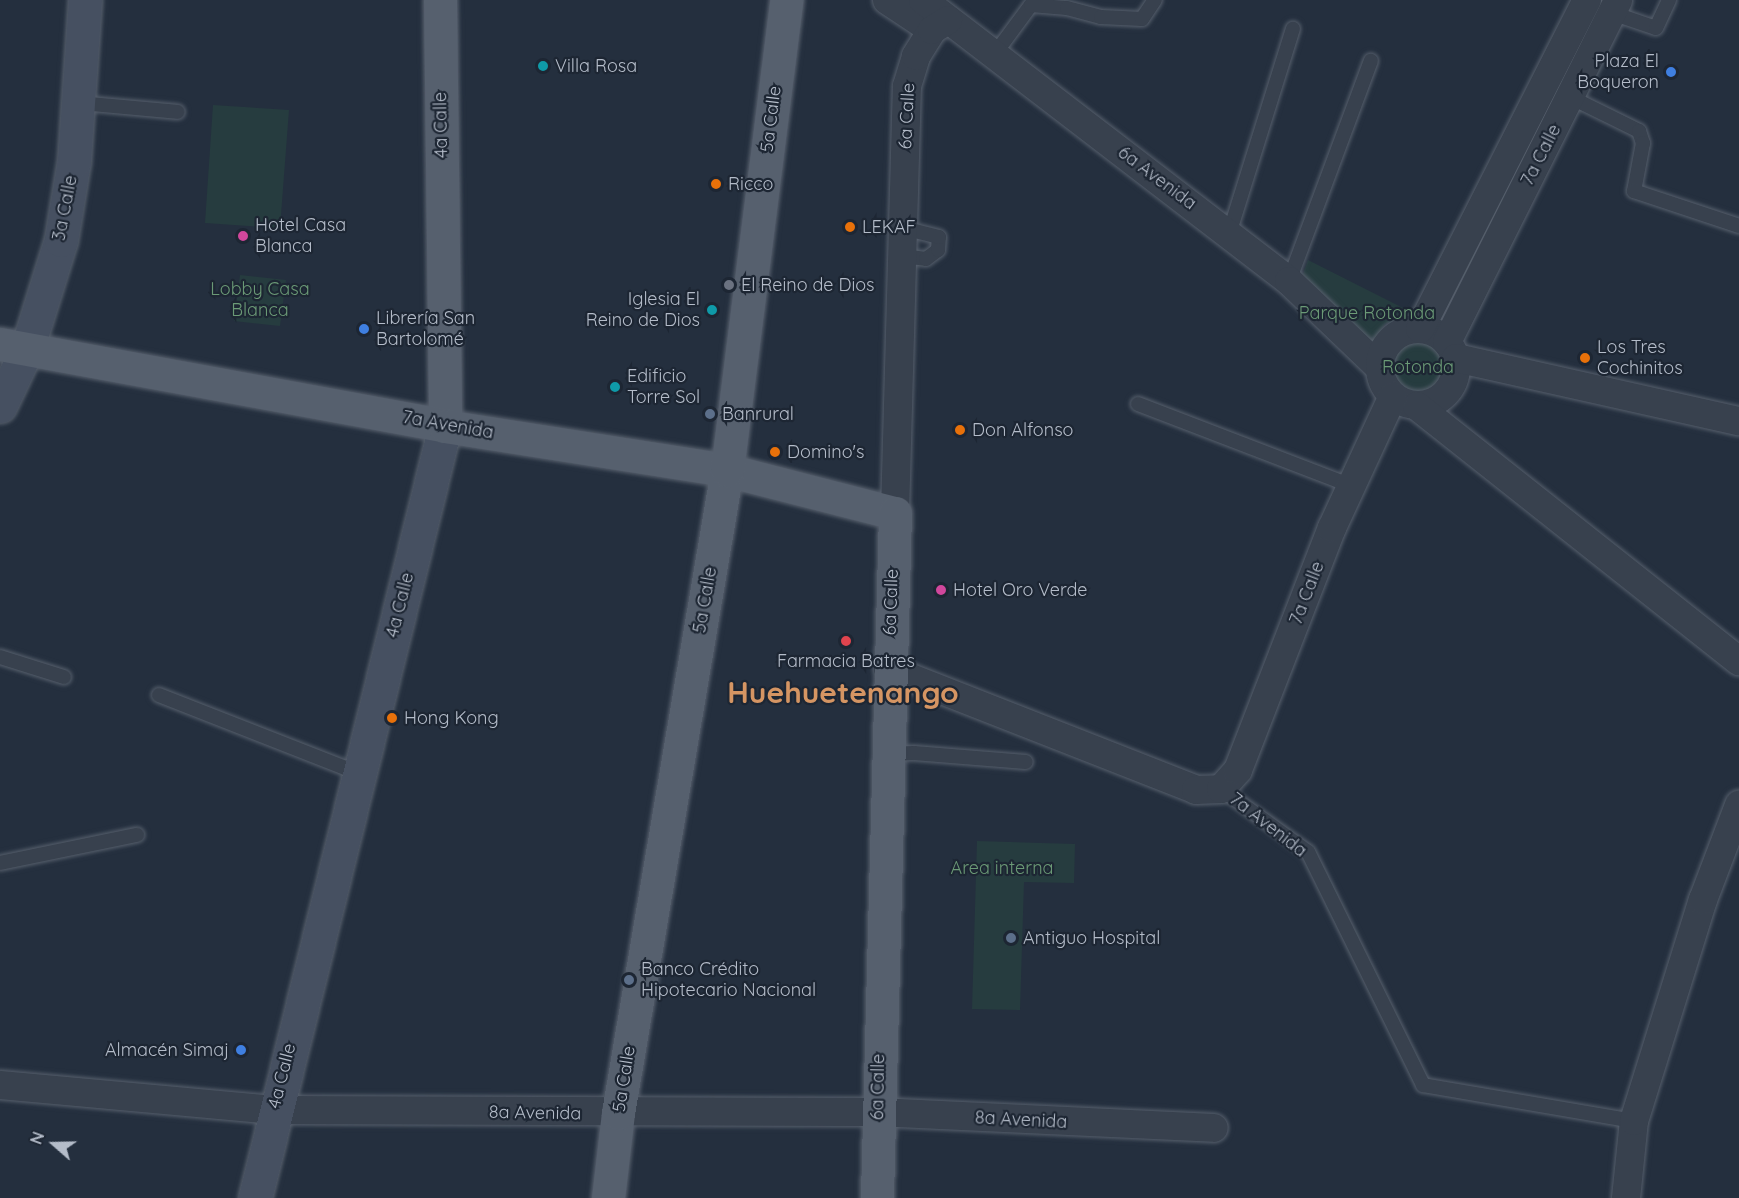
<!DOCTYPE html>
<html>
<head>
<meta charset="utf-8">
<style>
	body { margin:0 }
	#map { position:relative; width:1739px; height:1198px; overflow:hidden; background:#242f3e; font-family:Quicksand,sans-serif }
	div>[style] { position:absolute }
	.green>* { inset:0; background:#263c3f }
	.round { border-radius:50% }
	.roads { filter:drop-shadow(0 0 2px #565f6c) drop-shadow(0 0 2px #565f6c) }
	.lane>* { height:14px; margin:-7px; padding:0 7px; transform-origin:7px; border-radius:7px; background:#38414e }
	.street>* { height:28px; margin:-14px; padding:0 14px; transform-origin:14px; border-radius:14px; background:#38414e }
	.street>.ring { margin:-14px; padding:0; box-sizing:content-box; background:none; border:28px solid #38414e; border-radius:50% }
	.secondary>* { height:33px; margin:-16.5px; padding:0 16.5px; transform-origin:16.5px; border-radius:16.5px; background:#465061 }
	.primary>* { height:33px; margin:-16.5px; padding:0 16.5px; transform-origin:16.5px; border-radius:16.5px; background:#56606e }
	.dots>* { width:16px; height:16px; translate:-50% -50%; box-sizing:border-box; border:3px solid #1d2633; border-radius:50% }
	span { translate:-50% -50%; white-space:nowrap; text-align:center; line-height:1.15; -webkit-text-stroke:4.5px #1d2633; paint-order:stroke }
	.poi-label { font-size:18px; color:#b4bcc9 }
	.right { translate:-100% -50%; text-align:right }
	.left { translate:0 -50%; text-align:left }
	.street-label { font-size:18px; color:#b4bcc9 }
	.park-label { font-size:18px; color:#6b9a76 }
	.town-label { font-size:30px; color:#d59563; font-weight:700 }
	.north { position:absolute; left:24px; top:1114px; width:60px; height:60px; -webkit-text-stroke:4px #1d2633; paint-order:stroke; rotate:290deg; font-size:16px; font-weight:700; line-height:24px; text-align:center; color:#b4bcc9 }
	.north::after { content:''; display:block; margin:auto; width:21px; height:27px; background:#b4bcc9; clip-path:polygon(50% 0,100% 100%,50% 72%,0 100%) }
</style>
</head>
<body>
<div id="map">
	<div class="green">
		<i style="clip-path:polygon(213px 105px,289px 110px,280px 228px,205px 223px)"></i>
		<i style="clip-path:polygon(1308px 260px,1413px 313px,1385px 324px,1372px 344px,1300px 283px)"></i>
		<i style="clip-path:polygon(240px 275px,286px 280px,280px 326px,234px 321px)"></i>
		<i class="round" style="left:1382px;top:330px;width:74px;height:74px"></i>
		<i style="clip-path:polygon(977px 841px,1075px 844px,1074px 883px,1024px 882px,1020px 1010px,972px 1009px)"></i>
	</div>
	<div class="roads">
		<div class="lane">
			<i style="left:1612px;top:13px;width:46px;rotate:18.8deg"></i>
			<i style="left:1656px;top:28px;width:31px;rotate:-65deg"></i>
			<i style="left:994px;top:55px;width:62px;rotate:-53.5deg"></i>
			<i style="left:1031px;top:5px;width:36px;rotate:5deg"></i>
			<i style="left:1067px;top:8px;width:35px;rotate:15deg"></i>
			<i style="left:1101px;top:17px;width:41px;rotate:2.8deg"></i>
			<i style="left:1142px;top:19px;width:23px;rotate:-56deg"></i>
			<i style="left:1570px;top:97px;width:77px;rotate:26.2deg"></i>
			<i style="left:1639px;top:131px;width:13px;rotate:72deg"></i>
			<i style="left:1643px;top:143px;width:49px;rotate:100.6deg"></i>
			<i style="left:1634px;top:191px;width:111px;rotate:18.4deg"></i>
			<i style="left:80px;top:103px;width:98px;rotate:5.2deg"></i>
			<i style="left:1229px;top:234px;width:215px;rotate:-72.7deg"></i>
			<i style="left:902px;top:256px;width:24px;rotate:7deg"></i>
			<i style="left:926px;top:259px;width:15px;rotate:-37deg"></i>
			<i style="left:938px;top:250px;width:13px;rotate:-86deg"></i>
			<i style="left:939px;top:237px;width:37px;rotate:-166deg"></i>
			<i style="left:1289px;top:281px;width:235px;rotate:-69.6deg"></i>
			<i style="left:1138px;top:404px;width:229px;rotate:21deg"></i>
			<i style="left:0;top:657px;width:67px;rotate:17.4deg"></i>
			<i style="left:159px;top:695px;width:214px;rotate:21.4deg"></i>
			<i style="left:888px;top:754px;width:26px;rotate:-2deg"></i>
			<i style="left:914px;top:753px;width:112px;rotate:4.6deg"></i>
			<i style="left:1221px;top:789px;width:107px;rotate:35.9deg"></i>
			<i style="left:1308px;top:852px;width:260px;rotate:63.7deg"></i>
			<i style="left:1423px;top:1085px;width:214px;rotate:9.7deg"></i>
			<i style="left:0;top:863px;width:140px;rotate:-11.6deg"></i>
		</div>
		<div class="street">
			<i style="left:887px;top:0;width:54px;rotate:33.7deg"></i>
			<i style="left:923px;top:0;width:461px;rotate:37.5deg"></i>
			<i style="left:1289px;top:281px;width:126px;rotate:43.7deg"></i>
			<i class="ring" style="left:1380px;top:329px;width:48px;height:48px"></i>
			<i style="left:1420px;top:329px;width:369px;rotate:-63.1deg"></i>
			<i style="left:1447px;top:342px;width:382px;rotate:-63.4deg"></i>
			<i style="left:1456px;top:358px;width:290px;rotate:12.6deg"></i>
			<i style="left:1417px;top:406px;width:411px;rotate:38.4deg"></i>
			<i style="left:895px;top:513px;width:427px;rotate:-88.4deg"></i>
			<i style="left:907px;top:86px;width:31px;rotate:-73deg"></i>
			<i style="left:916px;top:56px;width:31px;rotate:-58deg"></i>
			<i style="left:932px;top:30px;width:19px;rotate:-32deg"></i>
			<i style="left:888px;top:669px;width:331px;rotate:21.4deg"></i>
			<i style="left:1196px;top:790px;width:25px;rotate:-2deg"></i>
			<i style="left:1221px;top:789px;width:25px;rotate:-48deg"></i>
			<i style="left:1238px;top:770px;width:260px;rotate:-68.8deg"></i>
			<i style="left:1332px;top:528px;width:145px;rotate:-65.2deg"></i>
			<i style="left:0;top:1085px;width:275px;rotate:5.2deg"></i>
			<i style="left:274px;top:1110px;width:603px;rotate:0.19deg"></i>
			<i style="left:877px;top:1112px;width:337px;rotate:2.7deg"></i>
			<i style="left:1626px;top:1198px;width:77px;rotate:-84.1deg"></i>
			<i style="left:1634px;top:1121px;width:232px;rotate:-72.7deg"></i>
			<i style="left:1703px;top:900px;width:102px;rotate:-69.2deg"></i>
		</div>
		<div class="secondary">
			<i style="left:0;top:406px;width:63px;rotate:-64.7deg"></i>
			<i style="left:27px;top:349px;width:114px;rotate:-72.7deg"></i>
			<i style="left:61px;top:240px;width:80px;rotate:-80.7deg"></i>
			<i style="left:74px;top:161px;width:161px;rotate:-86.1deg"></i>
			<i style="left:255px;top:1198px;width:795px;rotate:-76.17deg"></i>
		</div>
		<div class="primary">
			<i style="left:440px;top:0;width:426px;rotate:89.3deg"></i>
			<i style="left:0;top:344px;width:452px;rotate:10.4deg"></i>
			<i style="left:445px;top:426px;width:285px;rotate:8.9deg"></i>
			<i style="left:727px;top:470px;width:173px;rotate:14.4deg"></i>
			<i style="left:895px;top:513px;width:685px;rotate:91.51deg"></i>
			<i style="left:608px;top:1198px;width:86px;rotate:-83.3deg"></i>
			<i style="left:618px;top:1113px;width:652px;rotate:-80.38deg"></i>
			<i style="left:727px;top:470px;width:474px;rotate:-82.8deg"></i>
		</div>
	</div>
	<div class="dots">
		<i style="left:543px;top:66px;background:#0f9aa8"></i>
		<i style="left:1671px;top:72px;background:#3f7fe0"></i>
		<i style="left:716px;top:184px;background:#e8710a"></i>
		<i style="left:850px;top:227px;background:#e8710a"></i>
		<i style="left:243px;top:236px;background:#d1479c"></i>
		<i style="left:729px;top:285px;background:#6b7280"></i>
		<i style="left:712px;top:310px;background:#0f9aa8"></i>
		<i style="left:364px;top:329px;background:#3f7fe0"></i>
		<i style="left:1585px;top:358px;background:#e8710a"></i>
		<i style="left:615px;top:387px;background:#0f9aa8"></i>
		<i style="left:710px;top:414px;background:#5c6f8a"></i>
		<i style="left:960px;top:430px;background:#e8710a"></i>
		<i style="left:775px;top:452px;background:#e8710a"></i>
		<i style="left:941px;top:590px;background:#d1479c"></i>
		<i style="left:846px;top:641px;background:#e0444e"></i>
		<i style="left:392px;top:718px;background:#e8710a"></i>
		<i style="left:1011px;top:938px;background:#5c6f8a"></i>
		<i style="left:629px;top:980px;background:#5c6f8a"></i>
		<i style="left:241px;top:1050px;background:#3f7fe0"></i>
	</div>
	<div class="poi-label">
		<span class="right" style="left:1659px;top:72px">Plaza El<br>Boqueron</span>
		<span class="left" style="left:555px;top:66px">Villa Rosa</span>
		<span class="left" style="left:728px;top:184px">Ricco</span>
		<span class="left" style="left:255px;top:236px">Hotel Casa<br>Blanca</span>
		<span class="left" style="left:862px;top:227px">LEKAF</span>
		<span class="left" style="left:741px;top:285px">El Reino de Dios</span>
		<span class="right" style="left:700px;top:310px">Iglesia El<br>Reino de Dios</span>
		<span class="left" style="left:376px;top:329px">Librería San<br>Bartolomé</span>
		<span class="left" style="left:1597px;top:358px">Los Tres<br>Cochinitos</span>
		<span class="left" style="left:627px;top:387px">Edificio<br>Torre Sol</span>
		<span class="left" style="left:722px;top:414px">Banrural</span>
		<span class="left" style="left:972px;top:430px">Don Alfonso</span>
		<span class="left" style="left:787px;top:452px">Domino's</span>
		<span class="left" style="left:953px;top:590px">Hotel Oro Verde</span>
		<span style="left:846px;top:661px">Farmacia Batres</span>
		<span class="left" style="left:404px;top:718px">Hong Kong</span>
		<span class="left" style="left:1023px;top:938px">Antiguo Hospital</span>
		<span class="left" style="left:641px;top:980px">Banco Crédito<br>Hipotecario Nacional</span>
		<span class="right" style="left:229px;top:1050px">Almacén Simaj</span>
	</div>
	<div class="street-label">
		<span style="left:907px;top:116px;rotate:-87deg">6a Calle</span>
		<span style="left:771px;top:119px;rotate:-83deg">5a Calle</span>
		<span style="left:441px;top:125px;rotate:-91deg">4a Calle</span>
		<span style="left:1541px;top:155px;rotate:-63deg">7a Calle</span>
		<span style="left:1157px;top:178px;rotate:37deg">6a Avenida</span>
		<span style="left:65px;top:208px;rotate:-79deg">3a Calle</span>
		<span style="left:448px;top:425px;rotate:10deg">7a Avenida</span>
		<span style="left:1307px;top:593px;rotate:-69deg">7a Calle</span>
		<span style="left:705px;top:600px;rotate:-80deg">5a Calle</span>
		<span style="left:891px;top:602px;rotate:-88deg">6a Calle</span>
		<span style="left:400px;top:605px;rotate:-76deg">4a Calle</span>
		<span style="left:1268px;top:825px;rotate:38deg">7a Avenida</span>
		<span style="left:282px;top:1076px;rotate:-76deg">4a Calle</span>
		<span style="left:624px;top:1079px;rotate:-81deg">5a Calle</span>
		<span style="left:878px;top:1087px;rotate:-89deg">6a Calle</span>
		<span style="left:535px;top:1113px;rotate:1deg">8a Avenida</span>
		<span style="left:1021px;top:1120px;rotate:3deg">8a Avenida</span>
	</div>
	<div class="park-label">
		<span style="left:260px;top:300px">Lobby Casa<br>Blanca</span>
		<span style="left:1367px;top:313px">Parque Rotonda</span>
		<span style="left:1418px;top:367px">Rotonda</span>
		<span style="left:1002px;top:868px">Area interna</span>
	</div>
	<div class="town-label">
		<span style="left:843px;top:692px">Huehuetenango</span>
	</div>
	<div class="north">N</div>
</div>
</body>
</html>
